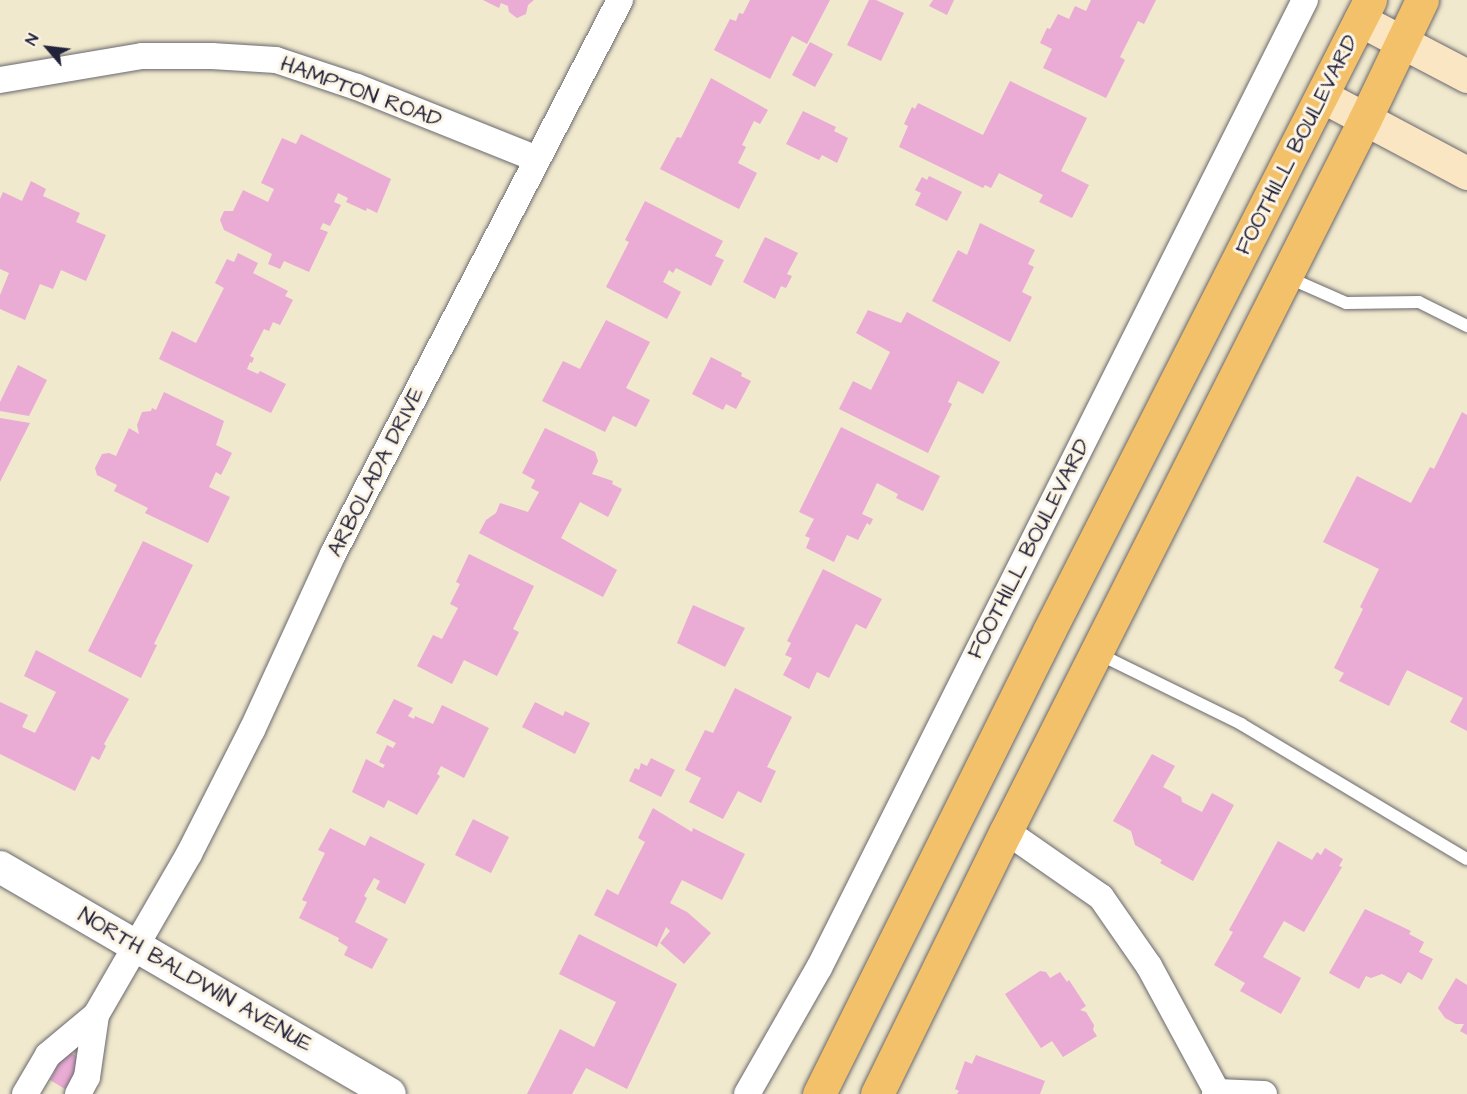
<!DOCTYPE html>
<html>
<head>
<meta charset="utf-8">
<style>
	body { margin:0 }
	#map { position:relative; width:1467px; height:1094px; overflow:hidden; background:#f0e9cd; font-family:"Architects Daughter",sans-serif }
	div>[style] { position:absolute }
	.building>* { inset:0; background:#eaabd5 }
	.roads { filter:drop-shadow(0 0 2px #6a686e) drop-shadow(0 0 2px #6a686e) }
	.service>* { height:12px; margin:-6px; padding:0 6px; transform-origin:6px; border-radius:6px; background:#fff }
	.minor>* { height:26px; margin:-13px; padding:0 13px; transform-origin:13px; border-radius:13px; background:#fff }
	.tertiary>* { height:32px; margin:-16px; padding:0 16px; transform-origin:16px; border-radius:16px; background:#fff }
	.secondary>* { height:33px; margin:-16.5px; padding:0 16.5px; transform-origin:16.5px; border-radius:16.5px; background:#fbe6c4 }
	.primary>* { height:33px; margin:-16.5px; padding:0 16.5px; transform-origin:16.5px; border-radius:16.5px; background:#f4c16b }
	span { translate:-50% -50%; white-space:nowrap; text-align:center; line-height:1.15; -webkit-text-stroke:6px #fcf5e5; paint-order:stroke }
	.street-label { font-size:22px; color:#22223b }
	.north { position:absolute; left:18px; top:18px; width:60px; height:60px; -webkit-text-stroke:4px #fcf5e5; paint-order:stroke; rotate:298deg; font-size:16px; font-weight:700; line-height:24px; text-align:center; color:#22223b }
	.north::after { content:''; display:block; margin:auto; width:21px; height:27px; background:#22223b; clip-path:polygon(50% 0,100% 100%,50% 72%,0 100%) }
</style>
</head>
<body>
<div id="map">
	<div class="building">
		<i style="clip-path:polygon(483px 0,534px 0,528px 5px,526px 14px,517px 18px,509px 12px,508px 6px,501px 3px,499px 8px)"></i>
		<i style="clip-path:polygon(750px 0,830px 0,807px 44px,792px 36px,770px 79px,714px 50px,730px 19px,736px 21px,739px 13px,743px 14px)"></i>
		<i style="clip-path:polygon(869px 0,876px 0,904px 13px,881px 61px,847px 45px)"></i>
		<i style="clip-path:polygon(933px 0,954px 0,947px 15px,929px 6px)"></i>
		<i style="clip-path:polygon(1091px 0,1156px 0,1144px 24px,1138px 21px,1120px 57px,1125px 60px,1106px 98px,1043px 68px,1052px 49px,1040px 43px,1047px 28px,1050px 29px,1058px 14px,1069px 19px,1075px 6px,1086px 11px)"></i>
		<i style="clip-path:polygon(810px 42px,833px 54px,815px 87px,792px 75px)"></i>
		<i style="clip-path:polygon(711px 78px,768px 110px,760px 124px,754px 121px,742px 145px,746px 147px,738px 163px,757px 173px,739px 209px,660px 169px,677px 137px,681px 138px)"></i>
		<i style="clip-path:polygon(1010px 81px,1087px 118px,1061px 171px,1089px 185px,1072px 218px,1039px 202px,1043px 195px,999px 173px,991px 188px,985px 185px,983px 188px,899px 147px,908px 126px,904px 124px,912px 107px,915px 109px,918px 103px,983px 135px)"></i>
		<i style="clip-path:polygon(803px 111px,836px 127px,834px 131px,848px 138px,837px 163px,822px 155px,819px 160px,786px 144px)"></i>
		<i style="clip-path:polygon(301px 134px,391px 179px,377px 213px,367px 208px,366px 211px,346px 202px,348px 198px,338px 193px,334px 202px,341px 205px,330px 226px,323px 223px,320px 229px,328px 232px,309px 272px,284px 261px,280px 269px,268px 264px,272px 254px,224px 230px,220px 220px,224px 211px,233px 211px,243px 190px,268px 202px,274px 189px,261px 183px,282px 138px,296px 144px)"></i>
		<i style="clip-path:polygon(929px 176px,962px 192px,947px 221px,915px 205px,921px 193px,915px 190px,922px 177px,927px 180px)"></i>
		<i style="clip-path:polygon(31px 181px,46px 189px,43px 196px,80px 213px,76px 222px,106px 235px,86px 281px,61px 270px,53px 289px,40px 284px,25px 320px,0 309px,0 295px,9px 273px,0 269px,0 199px,3px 192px,22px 201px)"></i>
		<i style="clip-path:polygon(645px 201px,723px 241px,715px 256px,724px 260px,711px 286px,676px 268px,673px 273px,669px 270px,663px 282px,681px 292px,667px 319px,606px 287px,629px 242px,625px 240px)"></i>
		<i style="clip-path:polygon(980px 223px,1035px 250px,1028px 264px,1034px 267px,1022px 292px,1032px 297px,1010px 342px,932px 301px,958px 250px,967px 255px)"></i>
		<i style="clip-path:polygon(765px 237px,798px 253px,787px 274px,792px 276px,786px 288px,781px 286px,775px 299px,743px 282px)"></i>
		<i style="clip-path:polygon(238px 253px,258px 263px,253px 273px,288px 291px,285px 296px,293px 300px,280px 325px,273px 322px,269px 331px,264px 329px,250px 356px,254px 358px,252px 363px,250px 362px,247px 369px,258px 374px,260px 371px,286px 384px,271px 413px,159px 359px,172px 331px,196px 343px,224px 288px,215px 283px,227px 259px,234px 262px)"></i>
		<i style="clip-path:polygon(868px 310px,901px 323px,907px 312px,1000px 362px,983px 394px,958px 381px,948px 402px,952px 404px,928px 453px,839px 409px,853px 381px,871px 390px,890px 352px,856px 333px)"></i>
		<i style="clip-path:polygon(606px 320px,650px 342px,626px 388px,650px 400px,636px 427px,613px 416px,605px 432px,542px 401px,563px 361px,580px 369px)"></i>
		<i style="clip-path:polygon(711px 357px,742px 373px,741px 376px,751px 381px,736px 409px,726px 404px,723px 410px,692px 394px)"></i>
		<i style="clip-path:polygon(18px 365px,47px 380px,29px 416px,0 411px,0 402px)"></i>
		<i style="clip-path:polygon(164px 392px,224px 421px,216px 445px,232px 453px,221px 475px,216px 472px,209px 487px,230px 497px,208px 543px,145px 513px,148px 508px,114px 491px,117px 485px,97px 475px,95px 468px,102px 454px,109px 453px,116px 456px,129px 428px,139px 434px,137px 425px,142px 412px,151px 411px,152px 408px,156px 410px)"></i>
		<i style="clip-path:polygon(1462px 412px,1467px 415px,1467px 731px,1450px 722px,1463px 698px,1407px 670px,1389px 706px,1339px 681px,1344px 673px,1334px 668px,1363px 609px,1360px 607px,1379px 569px,1323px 542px,1357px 476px,1411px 503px,1430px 467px,1434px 469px)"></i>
		<i style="clip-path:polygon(0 418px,30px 423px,0 482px)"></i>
		<i style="clip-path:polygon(841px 427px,940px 476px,923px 511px,896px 498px,898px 494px,877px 483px,862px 514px,873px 519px,870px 525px,867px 523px,858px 540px,847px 535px,834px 562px,806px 548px,810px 538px,805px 536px,814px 519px,799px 512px)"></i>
		<i style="clip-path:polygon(545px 428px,595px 452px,598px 461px,592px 474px,613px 481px,612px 484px,622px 489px,608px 517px,580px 502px,561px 538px,617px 570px,603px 597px,479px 533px,486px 520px,496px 513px,500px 503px,528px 512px,539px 492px,531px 488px,535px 480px,522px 473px)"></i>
		<i style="clip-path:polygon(143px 541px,193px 565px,154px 644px,157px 645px,141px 678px,88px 651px)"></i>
		<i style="clip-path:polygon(469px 554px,534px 586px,513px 629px,519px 632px,497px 676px,464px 660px,452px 684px,417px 666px,433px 635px,442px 639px,458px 608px,450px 604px,460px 584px,456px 582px)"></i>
		<i style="clip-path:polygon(823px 569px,882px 599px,866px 629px,856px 624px,829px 678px,817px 672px,809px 689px,783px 675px,792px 658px,785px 655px,791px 643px,787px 641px)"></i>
		<i style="clip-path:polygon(693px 605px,745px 628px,725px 667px,677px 643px)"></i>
		<i style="clip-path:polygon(36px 650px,129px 699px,104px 744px,106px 746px,99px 760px,92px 756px,75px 791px,0 754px,0 702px,28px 715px,22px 727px,35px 733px,56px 692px,24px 676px)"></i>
		<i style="clip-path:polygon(735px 688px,792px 717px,767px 767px,776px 771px,761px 803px,738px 791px,723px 819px,689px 802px,701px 778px,685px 770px,705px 730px,713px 733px)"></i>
		<i style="clip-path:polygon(394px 699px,413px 708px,408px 716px,414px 719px,415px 716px,433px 724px,442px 705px,489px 728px,464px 778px,441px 766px,437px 774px,440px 776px,417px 815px,388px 800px,384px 808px,352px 792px,366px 759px,383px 768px,385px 765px,379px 762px,387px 745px,393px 748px,396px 743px,376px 733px)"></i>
		<i style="clip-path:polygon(535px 702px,563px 716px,565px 711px,590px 723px,575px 754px,522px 727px)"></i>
		<i style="clip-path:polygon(1152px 754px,1175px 766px,1163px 787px,1181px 797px,1182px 802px,1202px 812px,1212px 793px,1234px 805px,1193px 881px,1160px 863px,1162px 860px,1135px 845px,1131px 831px,1113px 821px)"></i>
		<i style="clip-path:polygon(651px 758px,675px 770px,661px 797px,629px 781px,635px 768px,639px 770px,641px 763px,647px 766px)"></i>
		<i style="clip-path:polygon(653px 808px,692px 832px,693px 828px,745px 854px,722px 900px,682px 880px,670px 903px,687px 912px,711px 933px,684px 964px,660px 943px,670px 931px,666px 927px,657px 947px,594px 915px,607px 889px,618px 895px,645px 842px,638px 838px)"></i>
		<i style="clip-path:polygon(473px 819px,509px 837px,491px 873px,455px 855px)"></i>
		<i style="clip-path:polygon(330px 828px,365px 846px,370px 836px,425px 864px,405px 904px,376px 889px,380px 881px,374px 878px,364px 896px,367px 898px,355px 922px,388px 939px,372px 969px,344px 955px,348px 947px,338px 941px,339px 938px,299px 918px,307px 902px,302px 900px,325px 853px,318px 850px)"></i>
		<i style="clip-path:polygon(1278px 841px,1312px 860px,1317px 852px,1321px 855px,1325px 848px,1343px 859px,1339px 866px,1342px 867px,1304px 932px,1284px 921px,1263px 957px,1301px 978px,1281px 1014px,1240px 991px,1245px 983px,1214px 965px,1233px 932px,1229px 930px)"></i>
		<i style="clip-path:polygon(1365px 909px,1411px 931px,1409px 934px,1424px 942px,1419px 952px,1433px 959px,1422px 980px,1408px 972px,1401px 984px,1382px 974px,1371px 978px,1366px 976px,1359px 989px,1329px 973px)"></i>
		<i style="clip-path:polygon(579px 934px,677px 984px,627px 1089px,586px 1068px,572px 1094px,527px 1094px,560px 1029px,594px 1047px,616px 1002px,559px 974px)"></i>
		<i style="clip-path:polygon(1040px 971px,1046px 972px,1050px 978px,1060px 972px,1067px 982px,1069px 980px,1086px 1006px,1080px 1010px,1086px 1012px,1094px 1025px,1093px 1030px,1097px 1036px,1063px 1057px,1052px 1041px,1041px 1048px,1005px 994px)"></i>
		<i style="clip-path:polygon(1456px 978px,1467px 985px,1467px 1035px,1460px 1031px,1464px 1024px,1456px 1024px,1445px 1018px,1438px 1008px)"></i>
		<i style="clip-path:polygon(64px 1049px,85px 1061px,65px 1089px,50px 1080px,55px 1071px,52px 1070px)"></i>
		<i style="clip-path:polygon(976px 1055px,1045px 1081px,1040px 1094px,957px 1094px,959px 1091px,955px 1089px,965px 1061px,972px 1064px)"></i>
	</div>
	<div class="roads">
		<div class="service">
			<i style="left:1287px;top:277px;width:64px;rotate:23.8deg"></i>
			<i style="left:1346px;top:303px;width:73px;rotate:-0.8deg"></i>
			<i style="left:1419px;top:302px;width:54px;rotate:26.6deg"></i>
			<i style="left:1097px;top:653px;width:161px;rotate:26.2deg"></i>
			<i style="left:1241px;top:724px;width:263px;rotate:30.9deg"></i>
		</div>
		<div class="minor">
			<i style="left:0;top:80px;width:144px;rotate:-9.6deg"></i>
			<i style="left:142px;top:56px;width:70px"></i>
			<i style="left:212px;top:56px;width:64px;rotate:3.6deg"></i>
			<i style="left:276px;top:60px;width:85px;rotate:18.4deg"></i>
			<i style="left:357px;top:87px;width:194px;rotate:21.8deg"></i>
			<i style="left:1006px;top:831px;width:116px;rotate:34.8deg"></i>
			<i style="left:1101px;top:897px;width:84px;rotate:55.2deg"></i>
			<i style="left:1149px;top:966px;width:143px;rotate:61.6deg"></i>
			<i style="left:1217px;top:1092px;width:3px;rotate:135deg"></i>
			<i style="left:1217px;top:1092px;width:47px;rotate:2.4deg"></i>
			<i style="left:25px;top:1094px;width:45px;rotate:-59.5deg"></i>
			<i style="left:48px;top:1055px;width:62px;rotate:-39.8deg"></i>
			<i style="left:78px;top:1094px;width:19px;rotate:-62deg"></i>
			<i style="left:87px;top:1077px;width:63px;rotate:-81.7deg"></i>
			<i style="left:96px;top:1015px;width:186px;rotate:-60deg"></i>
			<i style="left:189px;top:854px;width:139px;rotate:-63.1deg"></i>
			<i style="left:252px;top:730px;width:194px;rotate:-65.3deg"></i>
			<i style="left:333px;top:554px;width:624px;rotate:-62.61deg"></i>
			<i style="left:747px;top:1094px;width:145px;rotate:-60.3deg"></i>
			<i style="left:819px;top:968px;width:1083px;rotate:-63.34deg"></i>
		</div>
		<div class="tertiary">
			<i style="left:0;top:867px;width:451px;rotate:30.2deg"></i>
		</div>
		<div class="secondary">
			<i style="left:1360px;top:20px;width:121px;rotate:27.6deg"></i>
			<i style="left:1322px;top:96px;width:164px;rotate:28deg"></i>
		</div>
		<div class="primary">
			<i style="left:819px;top:1094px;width:517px;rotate:-63.58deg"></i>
			<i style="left:1049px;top:631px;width:708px;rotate:-63.04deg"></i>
			<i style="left:877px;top:1094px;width:293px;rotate:-63.9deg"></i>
			<i style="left:1006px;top:831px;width:797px;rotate:-63.24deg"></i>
			<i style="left:1365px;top:119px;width:132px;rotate:-64.4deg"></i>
		</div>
	</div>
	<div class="street-label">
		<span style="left:361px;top:92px;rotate:20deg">HAMPTON ROAD</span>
		<span style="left:1297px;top:145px;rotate:-63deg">FOOTHILL BOULEVARD</span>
		<span style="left:376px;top:472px;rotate:-63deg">ARBOLADA DRIVE</span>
		<span style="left:1029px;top:549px;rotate:-63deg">FOOTHILL BOULEVARD</span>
		<span style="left:195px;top:980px;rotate:30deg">NORTH BALDWIN AVENUE</span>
	</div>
	<div class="north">N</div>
</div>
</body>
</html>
